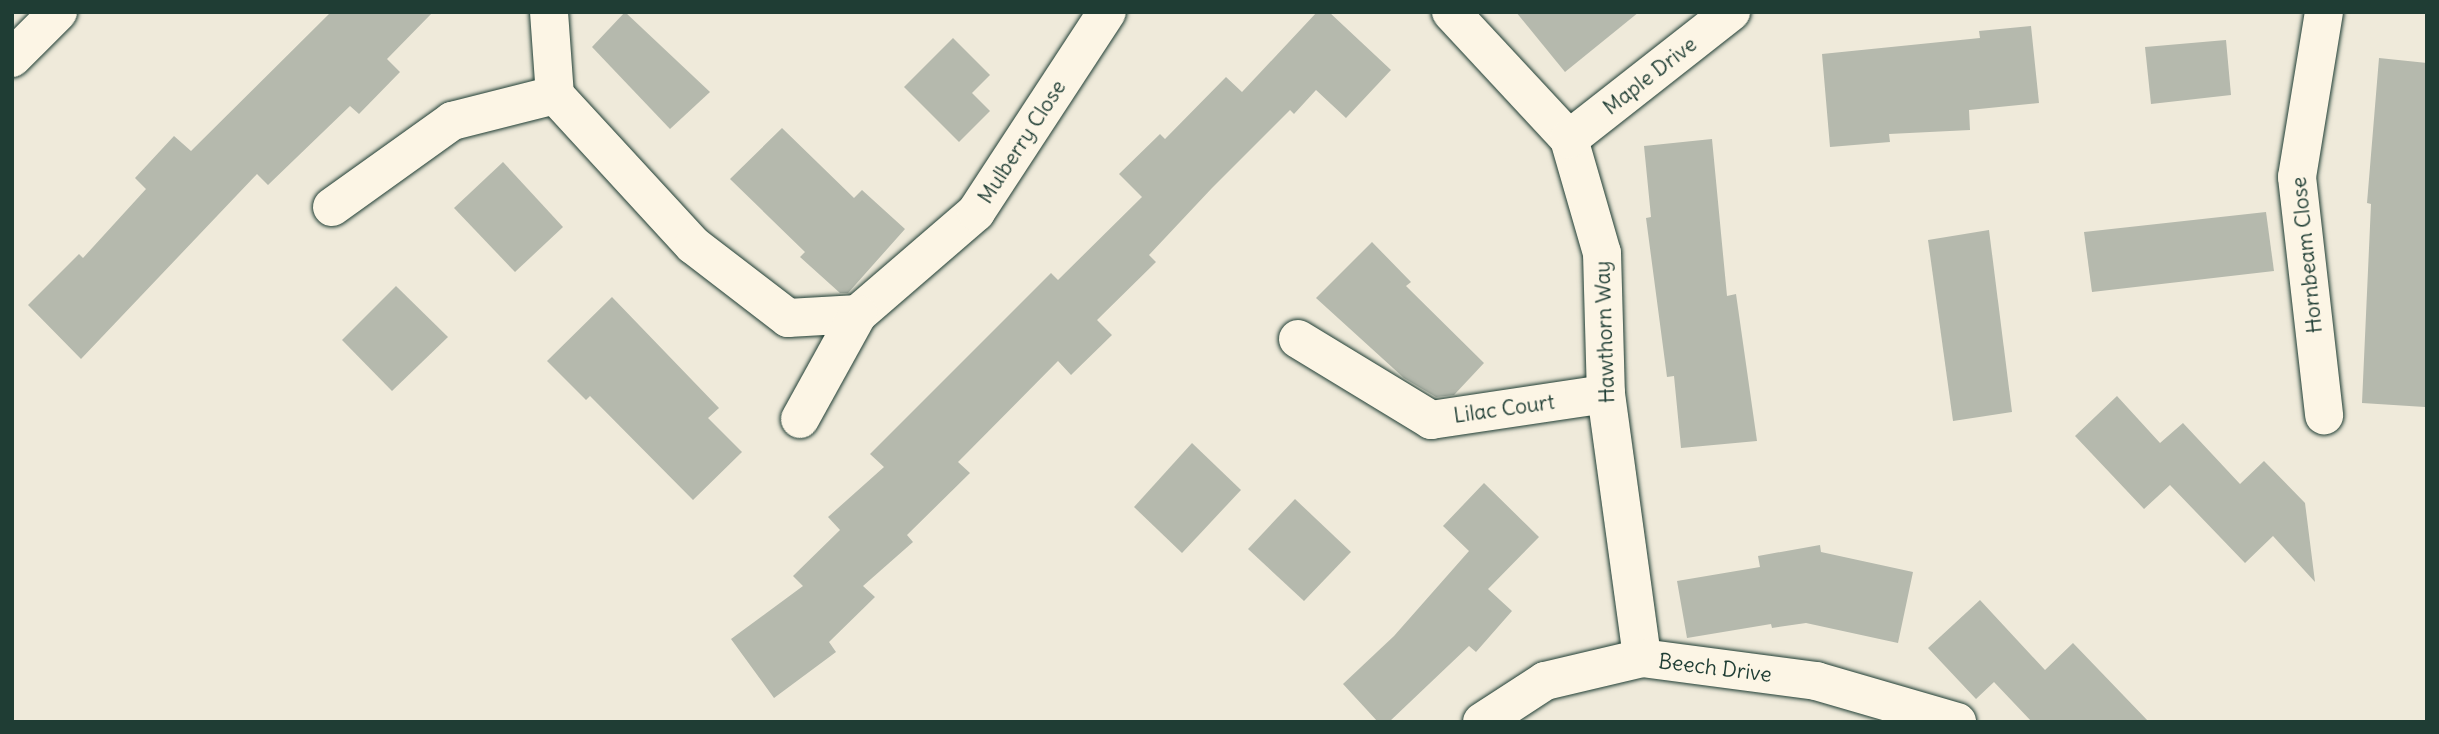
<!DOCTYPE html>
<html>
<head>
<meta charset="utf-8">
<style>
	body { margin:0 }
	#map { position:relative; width:2439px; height:734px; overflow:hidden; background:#efeada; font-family:Delius,sans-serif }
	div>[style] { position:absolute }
	.building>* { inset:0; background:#b5b9ad }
	.roads { filter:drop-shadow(0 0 2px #1f3d34) drop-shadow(0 0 2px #1f3d34) }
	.street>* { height:38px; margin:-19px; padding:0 19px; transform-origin:19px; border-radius:19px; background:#fcf5e5 }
	.secondary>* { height:38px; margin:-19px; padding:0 19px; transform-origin:19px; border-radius:19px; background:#fcf5e5 }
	span { translate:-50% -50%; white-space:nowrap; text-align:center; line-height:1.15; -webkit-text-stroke:5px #fcf5e5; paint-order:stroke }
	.street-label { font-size:21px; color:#1f3d34 }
	.frame { position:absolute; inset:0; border:14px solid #1f3d34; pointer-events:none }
</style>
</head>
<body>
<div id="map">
	<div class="building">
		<i style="clip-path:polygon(331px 12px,433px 12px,387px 59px,400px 72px,359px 114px,350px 106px,268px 185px,257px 174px,81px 359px,28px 305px,79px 254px,83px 258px,146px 189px,135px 178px,174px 136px,191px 151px)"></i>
		<i style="clip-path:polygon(625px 12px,710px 92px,670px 129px,592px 47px)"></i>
		<i style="clip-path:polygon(1317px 12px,1329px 12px,1391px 70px,1346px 118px,1316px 90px,1294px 114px,1290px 110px,1212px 188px,1149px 255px,1156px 262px,1097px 320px,1112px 335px,1071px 375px,1058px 361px,958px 462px,970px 473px,907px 535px,913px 542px,863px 586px,875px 597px,829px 642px,836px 652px,774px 698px,731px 639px,803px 586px,793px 576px,840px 530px,828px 517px,884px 467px,870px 454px,1051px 273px,1058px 280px,1142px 197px,1119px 174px,1160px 134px,1165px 139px,1226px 77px,1242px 92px)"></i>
		<i style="clip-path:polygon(1516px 12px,1639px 12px,1565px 72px)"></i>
		<i style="clip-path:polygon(2031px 26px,2039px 103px,1969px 110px,1970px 130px,1889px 134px,1890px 142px,1830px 147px,1822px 54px,1980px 38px,1979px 31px)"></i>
		<i style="clip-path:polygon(953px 38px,990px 75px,972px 93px,990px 111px,959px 142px,904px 87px)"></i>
		<i style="clip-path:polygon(2226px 40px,2231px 95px,2151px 104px,2145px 47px)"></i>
		<i style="clip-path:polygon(2379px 58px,2427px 63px,2425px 407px,2362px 403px,2371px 204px,2367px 203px)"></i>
		<i style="clip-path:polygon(782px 128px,854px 198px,862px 190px,905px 229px,848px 293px,840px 293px,800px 257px,805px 252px,730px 179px)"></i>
		<i style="clip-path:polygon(1712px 139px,1727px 296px,1736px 294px,1757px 441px,1681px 448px,1674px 376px,1667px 377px,1646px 218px,1651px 217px,1644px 146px)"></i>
		<i style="clip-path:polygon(503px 162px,563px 227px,515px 272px,454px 208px)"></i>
		<i style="clip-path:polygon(2266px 212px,2274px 271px,2092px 292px,2084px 232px)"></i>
		<i style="clip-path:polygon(1989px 230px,2012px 412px,1953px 421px,1928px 240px)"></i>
		<i style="clip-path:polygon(1372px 242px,1411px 282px,1406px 286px,1484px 363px,1454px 395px,1436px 397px,1404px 378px,1316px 298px)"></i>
		<i style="clip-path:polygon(396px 286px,448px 337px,392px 391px,342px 340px)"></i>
		<i style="clip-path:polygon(612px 297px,719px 408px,708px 418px,742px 452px,693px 500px,590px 396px,586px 400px,547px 361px)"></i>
		<i style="clip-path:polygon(2117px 396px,2160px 443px,2183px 423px,2240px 484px,2264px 461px,2305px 503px,2315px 582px,2273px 536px,2245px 563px,2170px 485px,2144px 509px,2075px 436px)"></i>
		<i style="clip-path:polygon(1192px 443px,1241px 490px,1182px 553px,1134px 507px)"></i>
		<i style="clip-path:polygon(1484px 483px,1539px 537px,1488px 589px,1512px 611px,1476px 652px,1469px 646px,1389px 722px,1378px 722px,1343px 684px,1394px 636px,1469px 551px,1443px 526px)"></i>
		<i style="clip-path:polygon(1295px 499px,1351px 552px,1304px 601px,1248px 549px)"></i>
		<i style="clip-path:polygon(1820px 545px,1821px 552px,1913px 572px,1898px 643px,1806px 623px,1772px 628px,1771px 624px,1687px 638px,1677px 581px,1760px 567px,1758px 556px)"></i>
		<i style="clip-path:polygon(1980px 600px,2045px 670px,2073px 643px,2149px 722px,2032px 722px,1994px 682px,1976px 699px,1928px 648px)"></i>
	</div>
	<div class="roads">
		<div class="street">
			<i style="left:549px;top:12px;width:83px;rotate:85.9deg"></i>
			<i style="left:555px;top:95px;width:204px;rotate:47.4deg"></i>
			<i style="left:693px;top:245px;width:120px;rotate:37.5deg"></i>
			<i style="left:788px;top:318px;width:70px;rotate:-3.3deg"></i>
			<i style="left:858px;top:314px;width:156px;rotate:-40.8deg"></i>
			<i style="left:976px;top:212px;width:239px;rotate:-56.8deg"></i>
			<i style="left:1451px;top:12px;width:173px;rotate:47.1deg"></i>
			<i style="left:1569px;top:139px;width:119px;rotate:73.9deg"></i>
			<i style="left:1602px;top:253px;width:141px;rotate:88.4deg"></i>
			<i style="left:1606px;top:394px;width:266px;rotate:82.2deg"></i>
			<i style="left:2324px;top:12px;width:167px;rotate:99.3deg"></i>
			<i style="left:2297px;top:177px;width:240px;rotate:83.5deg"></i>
			<i style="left:1569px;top:139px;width:206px;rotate:-38.1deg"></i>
			<i style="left:332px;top:207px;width:148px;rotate:-35.6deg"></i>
			<i style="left:452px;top:121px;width:106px;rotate:-14.2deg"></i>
			<i style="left:1298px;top:339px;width:156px;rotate:31.3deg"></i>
			<i style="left:1431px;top:420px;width:177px;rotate:-8.5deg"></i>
			<i style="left:800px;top:419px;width:120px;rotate:-61.1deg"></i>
			<i style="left:1482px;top:722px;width:75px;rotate:-33.1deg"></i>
			<i style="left:1545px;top:681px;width:100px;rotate:-13.3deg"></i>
			<i style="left:1642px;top:658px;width:176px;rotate:7.5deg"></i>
			<i style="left:1816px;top:681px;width:147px;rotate:16.2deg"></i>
		</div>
		<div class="secondary">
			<i style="left:12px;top:58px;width:65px;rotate:-45deg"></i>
		</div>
	</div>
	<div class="street-label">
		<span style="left:1650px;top:76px;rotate:-38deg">Maple Drive</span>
		<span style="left:1022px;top:142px;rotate:-57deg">Mulberry Close</span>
		<span style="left:2307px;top:255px;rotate:-96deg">Hornbeam Close</span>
		<span style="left:1605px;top:332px;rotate:-92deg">Hawthorn Way</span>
		<span style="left:1504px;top:409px;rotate:-8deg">Lilac Court</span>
		<span style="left:1715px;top:668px;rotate:7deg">Beech Drive</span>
	</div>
	<div class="frame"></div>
</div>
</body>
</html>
